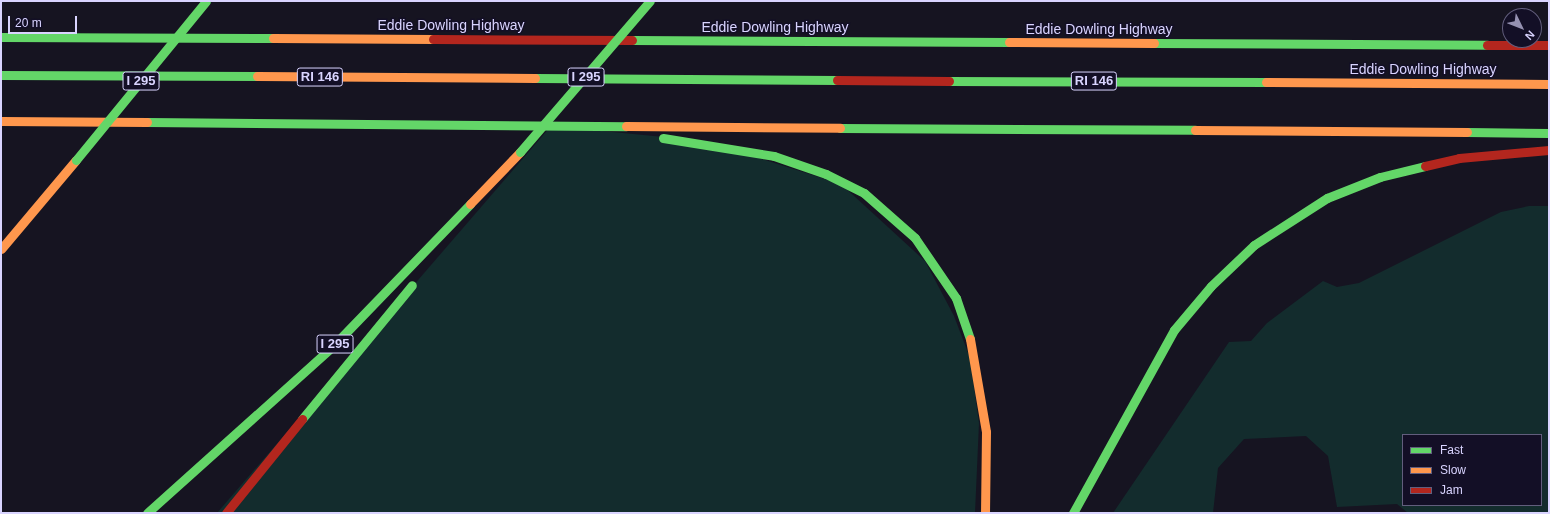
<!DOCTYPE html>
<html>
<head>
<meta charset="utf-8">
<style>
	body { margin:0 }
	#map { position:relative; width:1550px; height:514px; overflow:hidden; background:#161421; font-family:Helvetica,sans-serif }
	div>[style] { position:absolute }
	.green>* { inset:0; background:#132c2d }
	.fast>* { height:9px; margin:-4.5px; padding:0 4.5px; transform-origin:4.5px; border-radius:4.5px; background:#63d668 }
	.slow>* { height:9px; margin:-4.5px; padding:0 4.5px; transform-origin:4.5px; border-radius:4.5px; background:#ff974d }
	.jam>* { height:9px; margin:-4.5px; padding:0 4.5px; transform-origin:4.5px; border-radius:4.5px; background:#b3261e }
	.fast-bridge>* { height:9px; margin:-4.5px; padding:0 4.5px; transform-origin:4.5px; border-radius:4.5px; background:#63d668 }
	span { translate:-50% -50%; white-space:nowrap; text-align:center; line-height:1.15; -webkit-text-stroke:3px #130f26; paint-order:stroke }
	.shield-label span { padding:1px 3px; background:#130f26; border:1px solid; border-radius:3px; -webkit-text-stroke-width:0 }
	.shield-label { font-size:13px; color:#d9d4ff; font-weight:700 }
	.street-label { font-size:14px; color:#d9d4ff }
	.frame { position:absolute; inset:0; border:2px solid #d9d4ff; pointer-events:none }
	.legend { position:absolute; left:1402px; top:434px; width:140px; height:72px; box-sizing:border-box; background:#130f26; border:1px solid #625e7d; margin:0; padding:5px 7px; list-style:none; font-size:12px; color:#d9d4ff }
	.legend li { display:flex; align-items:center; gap:8px; height:20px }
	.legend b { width:20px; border:1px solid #625e7d }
	.north { position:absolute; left:1502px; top:8px; width:40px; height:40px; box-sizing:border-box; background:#130f26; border:1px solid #625e7d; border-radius:50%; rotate:133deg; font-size:11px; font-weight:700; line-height:16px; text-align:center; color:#d9d4ff }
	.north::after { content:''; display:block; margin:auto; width:14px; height:18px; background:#9591b1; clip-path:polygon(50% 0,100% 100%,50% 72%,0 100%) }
	.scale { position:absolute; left:8px; top:16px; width:69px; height:18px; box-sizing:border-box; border:2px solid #d9d4ff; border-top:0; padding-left:5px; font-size:12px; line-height:14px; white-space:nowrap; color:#d9d4ff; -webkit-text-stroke:3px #130f26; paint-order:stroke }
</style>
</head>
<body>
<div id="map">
	<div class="green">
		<i style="clip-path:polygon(551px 126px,705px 141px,841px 184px,925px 261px,954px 316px,970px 358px,979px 423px,975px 513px,217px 513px)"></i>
		<i style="clip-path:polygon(evenodd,1529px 206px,1549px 206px,1549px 513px,1408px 513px,1397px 504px,1337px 507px,1328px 456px,1306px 436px,1244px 439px,1218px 468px,1213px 513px,1113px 513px,1229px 342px,1251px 341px,1267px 323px,1323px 281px,1337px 287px,1359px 283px,1501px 212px,1529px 206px,1403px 435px,1541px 435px,1541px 505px,1403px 505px,1403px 435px)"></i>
	</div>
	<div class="fast">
		<i style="left:1px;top:37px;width:272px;rotate:0.2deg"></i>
		<i style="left:632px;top:40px;width:377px;rotate:0.3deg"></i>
		<i style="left:1154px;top:43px;width:333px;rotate:0.3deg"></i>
		<i style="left:1px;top:75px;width:256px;rotate:0.2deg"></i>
		<i style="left:535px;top:78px;width:302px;rotate:0.4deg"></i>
		<i style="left:949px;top:81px;width:317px;rotate:0.2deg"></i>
		<i style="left:147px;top:122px;width:479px;rotate:0.5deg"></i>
		<i style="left:840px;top:128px;width:355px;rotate:0.3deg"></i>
		<i style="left:1467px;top:132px;width:82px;rotate:0.7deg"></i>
		<i style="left:663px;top:138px;width:112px;rotate:9.2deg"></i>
		<i style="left:774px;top:156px;width:55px;rotate:19.1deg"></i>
		<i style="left:826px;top:174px;width:42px;rotate:26.6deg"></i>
		<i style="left:864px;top:193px;width:68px;rotate:41.4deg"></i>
		<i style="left:915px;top:238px;width:73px;rotate:55.7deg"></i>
		<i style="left:956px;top:298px;width:43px;rotate:71.1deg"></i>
		<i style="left:302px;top:419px;width:173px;rotate:-50.6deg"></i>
		<i style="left:147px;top:513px;width:249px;rotate:-41.9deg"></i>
		<i style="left:332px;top:347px;width:199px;rotate:-46deg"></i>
		<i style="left:1073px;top:513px;width:209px;rotate:-61.1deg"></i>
		<i style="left:1174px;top:330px;width:57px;rotate:-49.9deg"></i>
		<i style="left:1211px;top:286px;width:59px;rotate:-43.6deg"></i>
		<i style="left:1254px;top:245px;width:87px;rotate:-32.8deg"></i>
		<i style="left:1327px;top:198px;width:57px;rotate:-21.6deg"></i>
		<i style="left:1380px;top:177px;width:46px;rotate:-13.7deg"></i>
	</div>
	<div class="slow">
		<i style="left:273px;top:38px;width:160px;rotate:0.4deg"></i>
		<i style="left:1009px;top:42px;width:145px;rotate:0.4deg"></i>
		<i style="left:257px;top:76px;width:278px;rotate:0.4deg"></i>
		<i style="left:1266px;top:82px;width:283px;rotate:0.4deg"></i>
		<i style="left:1px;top:121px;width:146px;rotate:0.4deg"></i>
		<i style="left:626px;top:126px;width:214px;rotate:0.5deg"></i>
		<i style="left:1195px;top:130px;width:272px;rotate:0.4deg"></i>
		<i style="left:470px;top:204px;width:72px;rotate:-46.1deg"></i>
		<i style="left:1px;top:249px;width:116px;rotate:-49.9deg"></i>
		<i style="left:970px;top:339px;width:94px;rotate:80.2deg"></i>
		<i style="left:986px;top:432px;width:81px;rotate:90.7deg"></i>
	</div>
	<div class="jam">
		<i style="left:433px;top:39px;width:199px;rotate:0.3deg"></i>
		<i style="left:1487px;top:45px;width:62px"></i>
		<i style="left:837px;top:80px;width:112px;rotate:0.5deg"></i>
		<i style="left:1425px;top:166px;width:35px;rotate:-13deg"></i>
		<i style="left:1459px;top:158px;width:90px;rotate:-5.1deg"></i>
		<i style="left:226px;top:513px;width:121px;rotate:-51deg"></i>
	</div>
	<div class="fast-bridge">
		<i style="left:520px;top:152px;width:199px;rotate:-49.3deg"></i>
		<i style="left:76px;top:160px;width:205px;rotate:-50.7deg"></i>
	</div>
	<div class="shield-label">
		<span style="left:320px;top:77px">RI 146</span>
		<span style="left:586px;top:77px">I 295</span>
		<span style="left:141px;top:81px">I 295</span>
		<span style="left:1094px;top:81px">RI 146</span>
		<span style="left:335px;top:344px">I 295</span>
	</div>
	<div class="street-label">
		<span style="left:451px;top:25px">Eddie Dowling Highway</span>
		<span style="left:775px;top:27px">Eddie Dowling Highway</span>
		<span style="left:1099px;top:29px">Eddie Dowling Highway</span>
		<span style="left:1423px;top:69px">Eddie Dowling Highway</span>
	</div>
	<div class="frame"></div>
	<ul class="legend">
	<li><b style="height:5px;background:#63d668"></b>Fast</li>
	<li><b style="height:5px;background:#ff974d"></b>Slow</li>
	<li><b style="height:5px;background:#b3261e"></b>Jam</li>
	</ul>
	<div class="north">N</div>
	<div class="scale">20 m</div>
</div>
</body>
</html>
